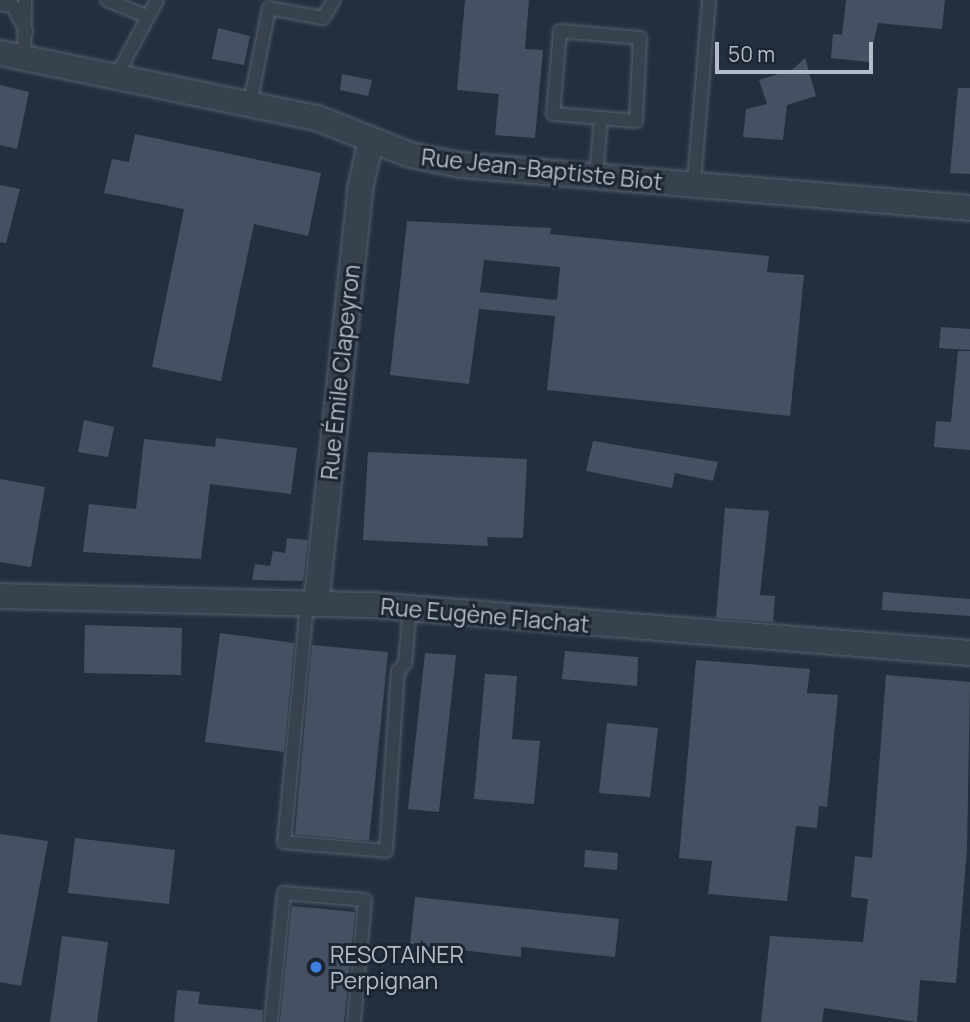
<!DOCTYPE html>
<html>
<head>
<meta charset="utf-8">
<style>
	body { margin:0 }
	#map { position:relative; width:970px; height:1022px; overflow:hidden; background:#242f3e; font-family:Manrope,sans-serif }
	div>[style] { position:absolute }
	.building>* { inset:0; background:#455162 }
	.roads { filter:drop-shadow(0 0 2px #565f6c) drop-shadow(0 0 2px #565f6c) }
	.service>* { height:12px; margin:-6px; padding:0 6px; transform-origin:6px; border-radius:6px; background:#38414e }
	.minor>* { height:24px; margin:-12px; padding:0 12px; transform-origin:12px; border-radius:12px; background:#38414e }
	.dots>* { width:19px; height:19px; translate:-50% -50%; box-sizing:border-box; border:4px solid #1d2633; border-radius:50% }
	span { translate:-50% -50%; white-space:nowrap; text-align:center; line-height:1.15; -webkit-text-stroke:6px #1d2633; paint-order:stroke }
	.street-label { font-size:23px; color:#b4bcc9 }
	.poi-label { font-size:23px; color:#b4bcc9 }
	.left { translate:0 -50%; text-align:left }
	.scale { position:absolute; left:715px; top:42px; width:158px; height:32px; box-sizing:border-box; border:4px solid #b4bcc9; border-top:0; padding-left:9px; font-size:21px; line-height:24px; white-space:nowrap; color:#b4bcc9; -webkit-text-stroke:5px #1d2633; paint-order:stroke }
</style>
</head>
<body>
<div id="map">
	<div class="building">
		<i style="clip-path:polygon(465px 0,529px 0,525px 49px,543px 50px,535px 138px,495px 135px,499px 94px,457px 90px)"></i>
		<i style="clip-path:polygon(846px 0,945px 0,942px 29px,878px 23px,869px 62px,831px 58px,833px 34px,842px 35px)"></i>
		<i style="clip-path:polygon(218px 28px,250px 36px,244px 65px,212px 59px)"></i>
		<i style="clip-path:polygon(805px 58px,816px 96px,787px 105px,783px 140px,743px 137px,746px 109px,767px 104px,759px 80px,792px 70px)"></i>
		<i style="clip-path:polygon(342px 74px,372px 80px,368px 96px,340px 90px)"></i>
		<i style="clip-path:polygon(0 85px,29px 92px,17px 149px,0 145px)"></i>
		<i style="clip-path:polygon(958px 88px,970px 88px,970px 174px,950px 173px)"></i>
		<i style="clip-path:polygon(135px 134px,321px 173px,308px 236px,254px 224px,221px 381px,152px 367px,184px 209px,104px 193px,112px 159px,129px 162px)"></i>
		<i style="clip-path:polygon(0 185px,20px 189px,6px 243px,0 242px)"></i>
		<i style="clip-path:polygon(evenodd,407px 221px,551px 228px,550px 234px,769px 256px,767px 272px,804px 275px,790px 416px,547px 390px,555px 316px,479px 309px,469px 384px,390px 375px,407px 221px,484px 260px,560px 267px,557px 300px,480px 292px,484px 260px)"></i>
		<i style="clip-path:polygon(941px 327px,970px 329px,970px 350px,939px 348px)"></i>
		<i style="clip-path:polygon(958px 351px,970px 351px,970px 450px,934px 447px,936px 421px,951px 422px)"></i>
		<i style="clip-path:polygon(84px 420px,114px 427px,108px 457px,78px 452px)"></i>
		<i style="clip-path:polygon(216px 438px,297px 448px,291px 494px,210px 484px,201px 559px,83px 552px,89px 504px,136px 509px,144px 439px,215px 447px)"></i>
		<i style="clip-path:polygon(593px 441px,718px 462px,713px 481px,675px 473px,672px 488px,586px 471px)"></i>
		<i style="clip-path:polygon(368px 452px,527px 459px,523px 538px,487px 537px,488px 546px,363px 540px)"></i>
		<i style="clip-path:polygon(0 479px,45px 487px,31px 567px,0 562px)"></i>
		<i style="clip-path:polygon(725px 508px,769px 511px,760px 595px,775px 596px,773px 622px,716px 618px)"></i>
		<i style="clip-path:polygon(287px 538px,308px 540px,303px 581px,252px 580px,255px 564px,270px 566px,273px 551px,285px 553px)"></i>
		<i style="clip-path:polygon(883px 592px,970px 599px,970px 616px,882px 610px)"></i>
		<i style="clip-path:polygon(85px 625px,182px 628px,181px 675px,84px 673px)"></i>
		<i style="clip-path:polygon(220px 633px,294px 643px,284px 752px,205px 742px)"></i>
		<i style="clip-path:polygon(312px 645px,388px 652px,369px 841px,295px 834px)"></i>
		<i style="clip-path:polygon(565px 651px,638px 657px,637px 686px,562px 679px)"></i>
		<i style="clip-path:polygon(425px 653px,456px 655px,439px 812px,408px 809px)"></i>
		<i style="clip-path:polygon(696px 660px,810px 669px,807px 693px,838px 695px,827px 807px,819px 806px,817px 828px,796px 826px,787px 901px,708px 894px,712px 861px,679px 858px)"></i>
		<i style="clip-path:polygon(485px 674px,517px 676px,512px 739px,540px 741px,534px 804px,474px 799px)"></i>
		<i style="clip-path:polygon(886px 675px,970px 682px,967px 849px,956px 983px,920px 980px,917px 1022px,824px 1008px,822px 1022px,761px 1022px,770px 936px,863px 942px,868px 899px,851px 897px,855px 856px,872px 858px)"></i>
		<i style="clip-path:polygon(607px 723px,658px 728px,650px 797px,599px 793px)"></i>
		<i style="clip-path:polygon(0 834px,48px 841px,21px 986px,0 982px)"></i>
		<i style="clip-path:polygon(75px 838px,175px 850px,169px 904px,68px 893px)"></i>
		<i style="clip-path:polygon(585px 850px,618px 853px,617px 870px,584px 867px)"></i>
		<i style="clip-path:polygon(415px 897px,619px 919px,615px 957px,521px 947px,521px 957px,410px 944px)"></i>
		<i style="clip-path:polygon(292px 906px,355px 912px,344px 1022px,280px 1022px)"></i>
		<i style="clip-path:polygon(62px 936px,108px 942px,97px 1022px,50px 1022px)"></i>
		<i style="clip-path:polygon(177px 990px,200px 992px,198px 1004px,263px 1010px,262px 1022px,174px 1022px)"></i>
	</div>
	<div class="roads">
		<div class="service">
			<i style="left:107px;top:0;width:42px;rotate:22.3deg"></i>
			<i style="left:0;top:4px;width:13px;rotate:9deg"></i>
			<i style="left:13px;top:6px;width:29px;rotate:63deg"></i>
			<i style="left:560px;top:31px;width:80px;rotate:5deg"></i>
			<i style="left:640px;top:38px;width:83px;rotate:92.8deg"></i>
			<i style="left:636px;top:121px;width:83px;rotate:-175.2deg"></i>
			<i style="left:553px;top:114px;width:83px;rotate:-85.2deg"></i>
			<i style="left:24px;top:58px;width:58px;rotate:-89deg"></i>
			<i style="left:117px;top:75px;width:85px;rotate:-61.9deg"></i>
			<i style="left:250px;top:104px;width:98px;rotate:-78.8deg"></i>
			<i style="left:269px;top:8px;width:55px;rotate:10.5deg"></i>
			<i style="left:323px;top:18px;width:21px;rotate:-59deg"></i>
			<i style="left:596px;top:176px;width:58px;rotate:-85.1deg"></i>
			<i style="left:694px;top:183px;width:184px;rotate:-85.3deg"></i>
			<i style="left:307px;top:604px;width:239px;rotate:95.5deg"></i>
			<i style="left:284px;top:842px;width:102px;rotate:5deg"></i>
			<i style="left:386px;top:851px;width:180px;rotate:-86.2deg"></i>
			<i style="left:398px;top:671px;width:10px;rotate:-45deg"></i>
			<i style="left:405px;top:664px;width:56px;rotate:-84.9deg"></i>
			<i style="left:271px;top:1022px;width:130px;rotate:-84.2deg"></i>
			<i style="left:284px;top:893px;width:81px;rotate:4.9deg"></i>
			<i style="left:365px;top:900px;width:122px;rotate:95.2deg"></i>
		</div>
		<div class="minor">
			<i style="left:0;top:53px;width:324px;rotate:11.6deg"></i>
			<i style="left:317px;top:118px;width:100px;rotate:21.7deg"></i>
			<i style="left:410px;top:155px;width:52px;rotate:11.1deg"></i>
			<i style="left:461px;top:165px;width:511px;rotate:4.83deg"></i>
			<i style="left:0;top:596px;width:372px;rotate:1.4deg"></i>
			<i style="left:372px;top:605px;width:600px;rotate:4.59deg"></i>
			<i style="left:316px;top:604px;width:417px;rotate:-83.9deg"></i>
			<i style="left:360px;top:189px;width:49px;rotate:-77.1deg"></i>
		</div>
	</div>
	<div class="dots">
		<i style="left:316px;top:967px;background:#3f7fe0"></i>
	</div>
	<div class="street-label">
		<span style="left:542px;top:169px;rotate:6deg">Rue Jean-Baptiste Biot</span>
		<span style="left:340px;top:372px;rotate:-84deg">Rue Émile Clapeyron</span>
		<span style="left:485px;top:615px;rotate:5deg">Rue Eugène Flachat</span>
	</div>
	<div class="poi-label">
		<span class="left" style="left:330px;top:967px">RESOTAINER<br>Perpignan</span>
	</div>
	<div class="scale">50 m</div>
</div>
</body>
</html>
